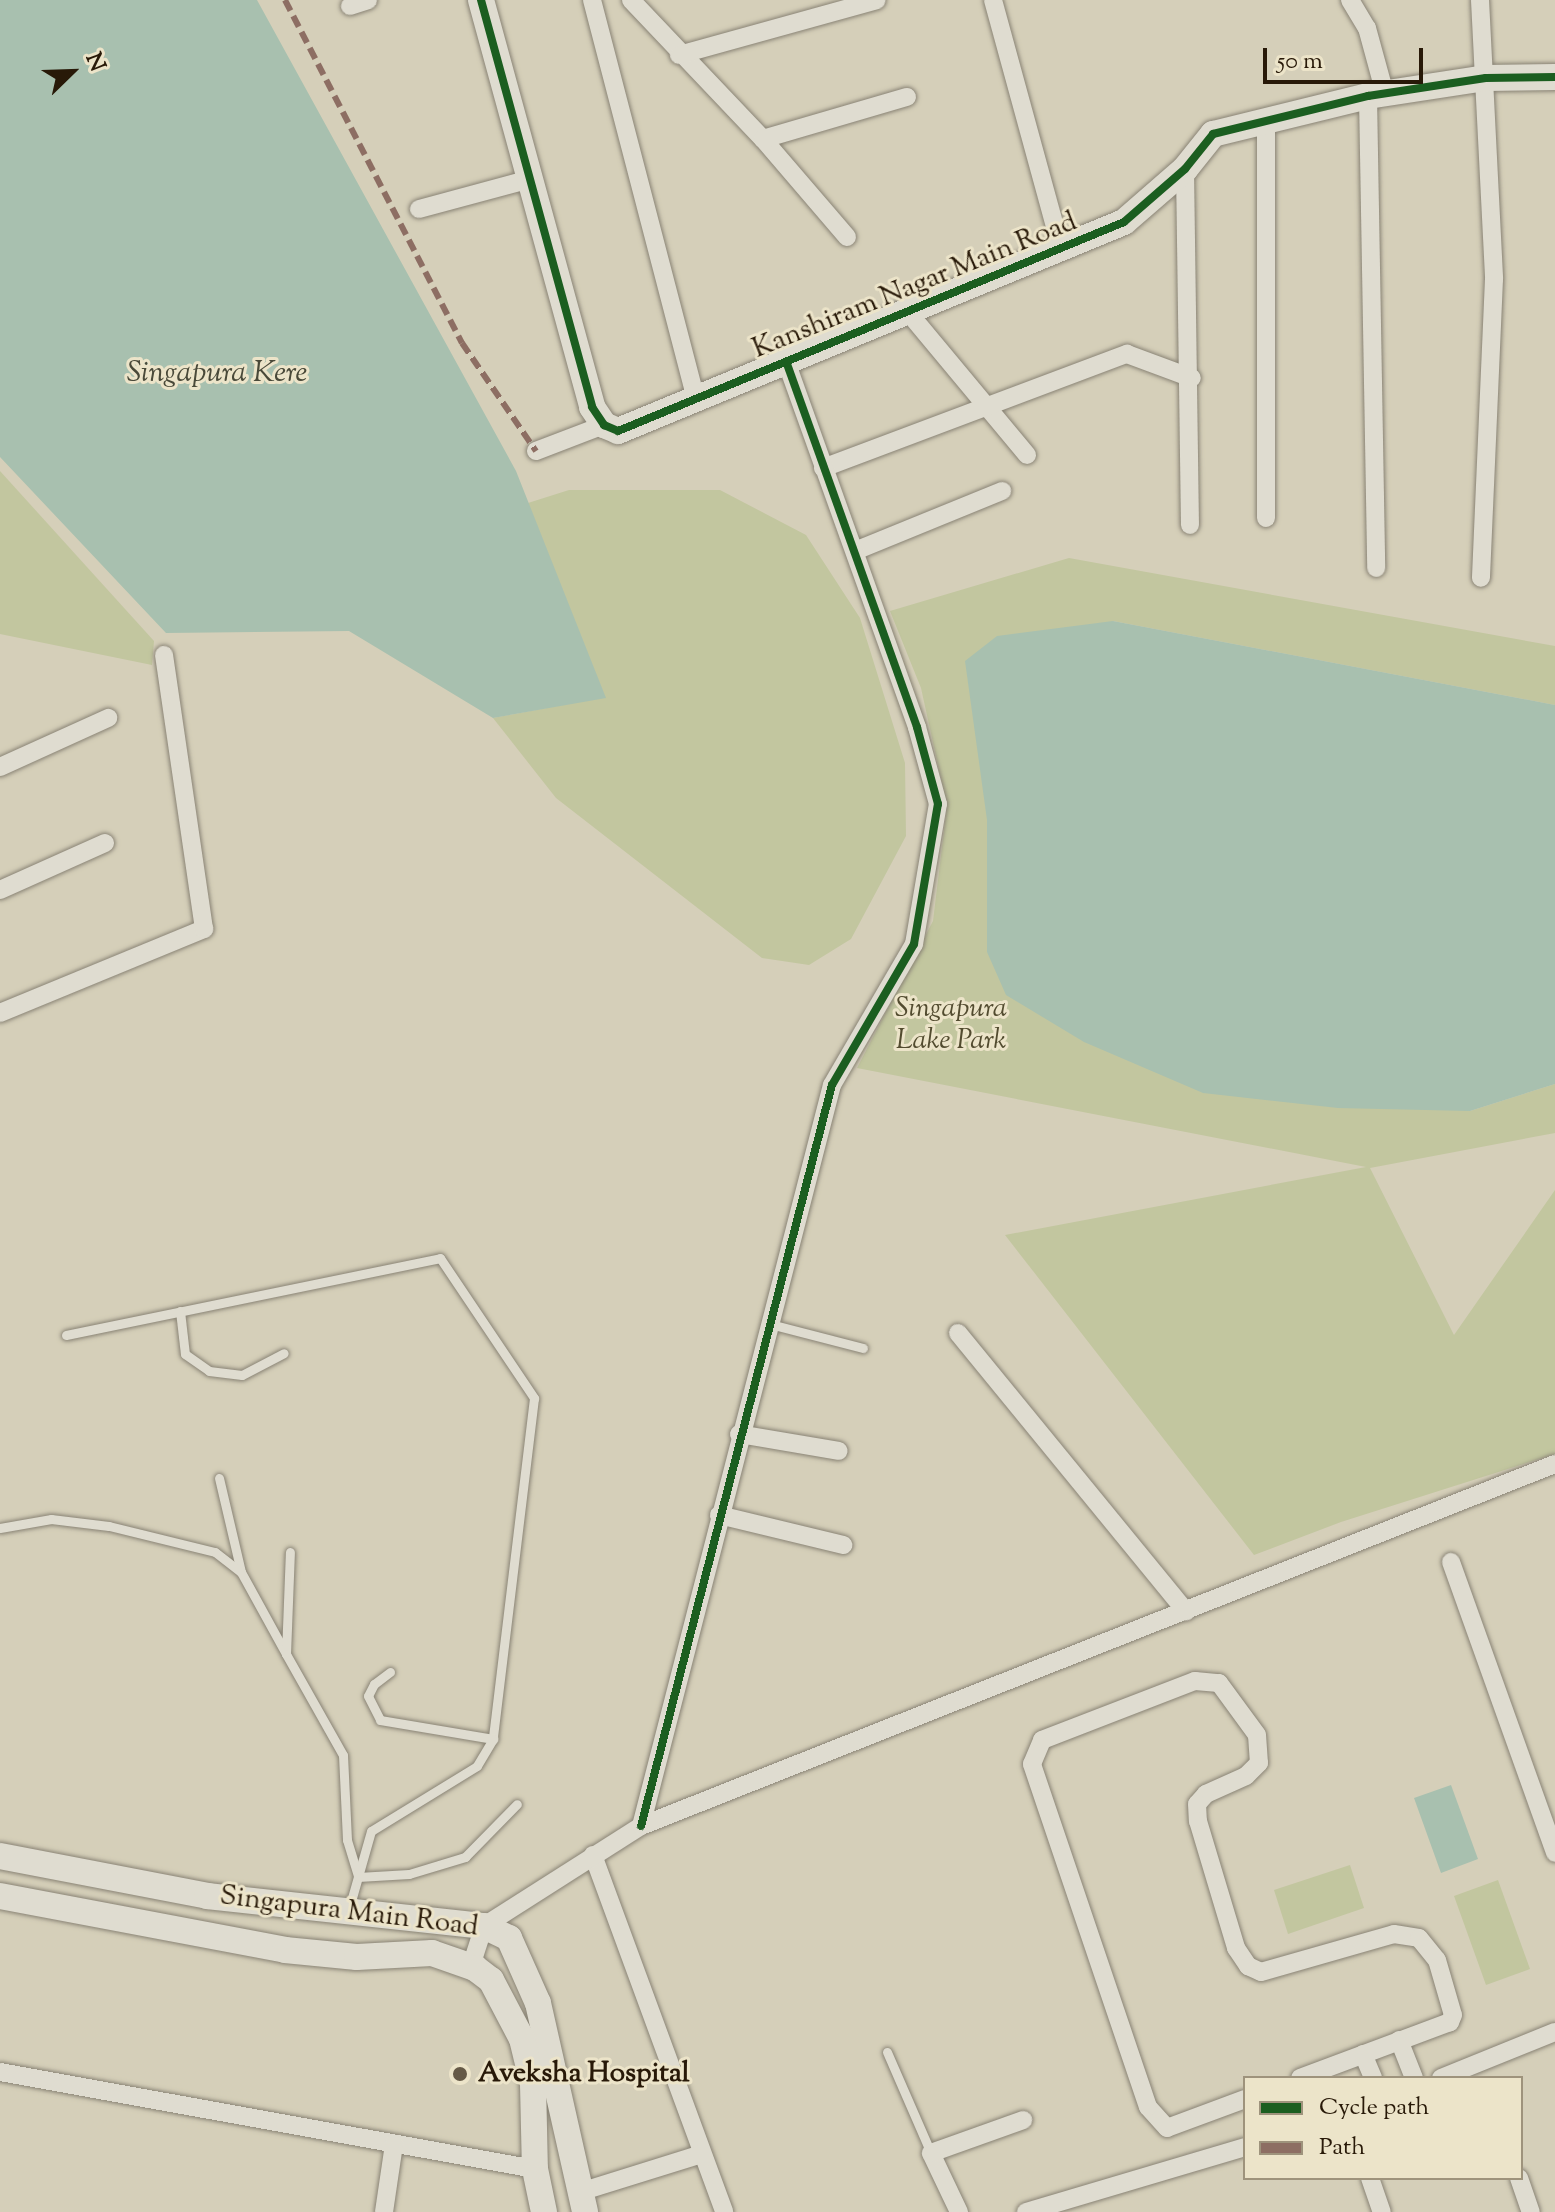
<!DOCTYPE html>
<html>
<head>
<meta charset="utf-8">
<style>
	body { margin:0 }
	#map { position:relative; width:1555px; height:2212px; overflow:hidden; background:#d5cfb9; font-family:"Sorts Mill Goudy",serif }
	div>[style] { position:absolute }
	.green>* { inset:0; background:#c2c69f }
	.water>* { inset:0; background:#a8c0af }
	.roads { filter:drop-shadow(0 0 2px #898375) drop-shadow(0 0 2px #898375) }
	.lane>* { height:9px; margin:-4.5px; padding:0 4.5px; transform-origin:4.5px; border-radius:4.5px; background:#dfdcd0 }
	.street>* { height:18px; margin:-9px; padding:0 9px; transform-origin:9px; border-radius:9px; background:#dfdcd0 }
	.secondary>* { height:26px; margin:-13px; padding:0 13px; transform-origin:13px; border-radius:13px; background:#dfdcd0 }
	.quiet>* { height:6px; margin-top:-3px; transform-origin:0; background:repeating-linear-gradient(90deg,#8d6e63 0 12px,transparent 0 18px) }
	.cycleway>* { height:8px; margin:-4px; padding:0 4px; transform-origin:4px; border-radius:4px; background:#1b5e20 }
	.dots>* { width:22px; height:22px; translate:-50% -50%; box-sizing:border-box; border:4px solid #ece4c9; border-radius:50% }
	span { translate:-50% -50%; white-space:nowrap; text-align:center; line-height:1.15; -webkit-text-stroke:6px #ece4c9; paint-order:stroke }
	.street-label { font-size:28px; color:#281908 }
	.park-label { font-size:28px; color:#524b2f; font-style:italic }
	.poi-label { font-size:28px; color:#281908; font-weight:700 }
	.left { translate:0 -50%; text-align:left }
	.water-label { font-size:30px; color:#494939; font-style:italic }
	.legend { position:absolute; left:1243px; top:2076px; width:280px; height:104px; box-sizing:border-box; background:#ece4c9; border:2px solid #9e937c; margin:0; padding:10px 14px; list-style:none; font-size:24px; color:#281908 }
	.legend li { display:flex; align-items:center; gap:16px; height:40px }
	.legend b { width:40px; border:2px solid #9e937c }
	.north { position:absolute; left:32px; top:32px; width:80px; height:80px; -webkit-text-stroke:6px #ece4c9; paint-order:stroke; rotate:67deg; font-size:22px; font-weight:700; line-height:32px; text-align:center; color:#281908 }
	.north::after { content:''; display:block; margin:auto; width:28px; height:36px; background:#281908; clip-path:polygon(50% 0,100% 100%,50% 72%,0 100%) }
	.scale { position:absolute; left:1263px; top:48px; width:160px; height:36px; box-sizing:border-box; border:4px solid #281908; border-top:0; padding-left:10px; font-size:24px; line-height:28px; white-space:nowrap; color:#281908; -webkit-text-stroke:6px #ece4c9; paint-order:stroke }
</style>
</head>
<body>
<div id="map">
	<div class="green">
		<i style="clip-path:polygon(0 471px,154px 641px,152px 665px,0 634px)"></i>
		<i style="clip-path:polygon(569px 490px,720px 490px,806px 535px,860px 618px,905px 763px,906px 836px,851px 939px,809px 965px,762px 958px,556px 798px,493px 718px,605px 697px,528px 503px)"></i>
		<i style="clip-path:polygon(1069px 558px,1555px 646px,1555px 705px,1113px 621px,987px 820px,987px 952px,1470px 1111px,1555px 1084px,1555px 1133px,1370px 1168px,1454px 1335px,1555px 1190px,1555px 1454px,1341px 1522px,1254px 1555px,1005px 1235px,1366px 1167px,857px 1068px,933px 921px,947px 806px,921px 688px,890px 611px)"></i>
		<i style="clip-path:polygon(1350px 1865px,1364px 1908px,1288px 1934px,1274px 1890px)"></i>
		<i style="clip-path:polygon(1498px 1880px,1530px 1969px,1486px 1985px,1454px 1896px)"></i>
	</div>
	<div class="water">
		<i style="clip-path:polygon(0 0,257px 0,516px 471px,606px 698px,493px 718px,349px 631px,166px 633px,0 457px)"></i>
		<i style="clip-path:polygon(1113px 621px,1555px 705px,1555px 1084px,1470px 1111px,1338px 1108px,1203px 1093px,1084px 1042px,1006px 995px,987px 952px,987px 820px,965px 661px,997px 636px)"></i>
		<i style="clip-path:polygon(1451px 1785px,1478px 1859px,1441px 1873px,1414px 1798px)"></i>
	</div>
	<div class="roads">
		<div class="lane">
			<i style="left:180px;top:1311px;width:43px;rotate:83.4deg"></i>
			<i style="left:185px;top:1354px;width:29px;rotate:35deg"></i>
			<i style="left:209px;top:1371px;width:33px;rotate:7deg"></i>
			<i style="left:242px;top:1375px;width:47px;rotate:-27.6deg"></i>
			<i style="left:770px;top:1324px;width:96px;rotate:14.5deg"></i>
			<i style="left:66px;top:1335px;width:382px;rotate:-11.6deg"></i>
			<i style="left:440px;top:1258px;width:169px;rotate:56.1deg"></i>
			<i style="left:534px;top:1398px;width:343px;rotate:96.9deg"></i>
			<i style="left:493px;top:1739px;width:31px;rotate:121deg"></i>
			<i style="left:477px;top:1766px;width:124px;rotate:148.5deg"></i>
			<i style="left:371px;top:1831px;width:80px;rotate:105.9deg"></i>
			<i style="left:219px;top:1478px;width:97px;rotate:76.8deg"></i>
			<i style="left:241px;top:1572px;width:94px;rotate:61.2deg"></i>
			<i style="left:286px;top:1654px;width:102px;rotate:-87.8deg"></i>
			<i style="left:0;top:1528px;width:52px;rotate:-10deg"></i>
			<i style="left:51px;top:1519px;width:58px;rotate:6.9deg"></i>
			<i style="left:109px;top:1526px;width:109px;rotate:13.8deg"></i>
			<i style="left:215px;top:1552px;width:33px;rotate:38deg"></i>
			<i style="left:286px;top:1654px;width:116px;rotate:60.6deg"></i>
			<i style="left:343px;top:1755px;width:85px;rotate:87.3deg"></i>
			<i style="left:347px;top:1840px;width:39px;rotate:73deg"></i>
			<i style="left:358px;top:1877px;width:51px;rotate:-3.4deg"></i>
			<i style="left:409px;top:1874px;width:59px;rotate:-16.9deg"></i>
			<i style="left:465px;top:1857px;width:74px;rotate:-45.5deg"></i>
			<i style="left:390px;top:1672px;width:20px;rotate:143deg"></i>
			<i style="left:374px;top:1684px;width:13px;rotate:117deg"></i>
			<i style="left:368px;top:1696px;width:27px;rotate:63deg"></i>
			<i style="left:380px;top:1720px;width:115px;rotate:9.5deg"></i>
			<i style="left:887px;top:2052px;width:110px;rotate:66.5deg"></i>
		</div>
		<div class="street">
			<i style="left:592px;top:0;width:413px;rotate:75.4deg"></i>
			<i style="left:631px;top:0;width:192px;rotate:46.5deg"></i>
			<i style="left:763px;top:139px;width:129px;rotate:49.4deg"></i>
			<i style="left:993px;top:0;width:261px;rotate:74.7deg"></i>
			<i style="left:1350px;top:0;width:33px;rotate:59deg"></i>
			<i style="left:1367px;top:28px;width:68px;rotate:74.7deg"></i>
			<i style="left:1480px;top:0;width:279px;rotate:87.1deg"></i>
			<i style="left:1494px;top:279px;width:299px;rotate:92.5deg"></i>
			<i style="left:350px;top:6px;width:19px;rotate:-18deg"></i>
			<i style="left:679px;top:55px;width:205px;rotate:-15.5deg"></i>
			<i style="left:1368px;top:96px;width:472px;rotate:89deg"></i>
			<i style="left:763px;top:139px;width:150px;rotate:-16.3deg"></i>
			<i style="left:1185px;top:169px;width:356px;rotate:89.2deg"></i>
			<i style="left:419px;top:209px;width:115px;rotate:-15.1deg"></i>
			<i style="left:908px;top:312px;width:186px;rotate:50.2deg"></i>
			<i style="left:536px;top:451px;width:73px;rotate:-20.9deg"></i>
			<i style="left:823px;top:468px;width:325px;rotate:-20.6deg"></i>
			<i style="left:1127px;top:354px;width:69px;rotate:20.3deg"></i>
			<i style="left:1266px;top:518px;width:400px;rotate:-90deg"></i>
			<i style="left:855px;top:551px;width:159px;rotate:-22.2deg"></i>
			<i style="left:0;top:767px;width:119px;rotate:-24.4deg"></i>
			<i style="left:0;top:890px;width:115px;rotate:-24.1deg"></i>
			<i style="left:0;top:1013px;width:221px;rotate:-22.4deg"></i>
			<i style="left:204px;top:929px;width:277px;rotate:-98.3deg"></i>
			<i style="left:958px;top:1333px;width:360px;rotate:50.7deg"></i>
			<i style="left:739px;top:1434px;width:101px;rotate:9.6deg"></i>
			<i style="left:719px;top:1515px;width:128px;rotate:13.6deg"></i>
			<i style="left:1451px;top:1562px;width:309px;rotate:70.3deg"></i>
			<i style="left:641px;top:1826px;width:765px;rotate:-75.55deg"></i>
			<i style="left:832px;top:1085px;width:163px;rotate:-59.8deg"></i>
			<i style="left:914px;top:944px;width:142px;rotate:-80.3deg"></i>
			<i style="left:938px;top:804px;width:80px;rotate:-105.3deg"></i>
			<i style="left:917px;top:727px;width:387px;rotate:-109.7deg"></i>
			<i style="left:593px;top:1855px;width:380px;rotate:69.8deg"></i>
			<i style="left:471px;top:1966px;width:42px;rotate:-72deg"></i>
			<i style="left:484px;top:1926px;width:186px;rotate:-32.5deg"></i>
			<i style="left:641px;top:1826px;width:983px;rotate:-21.61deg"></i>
			<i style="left:1399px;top:2040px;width:41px;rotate:68.5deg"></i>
			<i style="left:1363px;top:2054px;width:26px;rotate:67deg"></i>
			<i style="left:0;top:2072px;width:544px;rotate:10.28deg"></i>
			<i style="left:1441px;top:2078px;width:123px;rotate:-22deg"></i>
			<i style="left:1245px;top:2099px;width:83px;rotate:159.6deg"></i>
			<i style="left:1167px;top:2128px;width:28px;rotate:-132deg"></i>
			<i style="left:1148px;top:2107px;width:362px;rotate:-108.7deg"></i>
			<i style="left:1032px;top:1764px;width:26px;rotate:-67deg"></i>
			<i style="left:1042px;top:1740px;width:164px;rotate:-21.1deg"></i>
			<i style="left:1195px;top:1681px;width:24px;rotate:5deg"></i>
			<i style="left:1219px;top:1683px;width:64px;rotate:53.8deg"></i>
			<i style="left:1257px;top:1735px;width:28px;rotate:86deg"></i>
			<i style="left:1259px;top:1763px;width:18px;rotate:135deg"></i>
			<i style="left:1246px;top:1776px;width:44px;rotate:155.8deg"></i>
			<i style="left:1206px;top:1794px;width:13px;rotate:132deg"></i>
			<i style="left:1197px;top:1804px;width:17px;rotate:87deg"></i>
			<i style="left:1198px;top:1821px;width:133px;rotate:73.3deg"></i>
			<i style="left:1236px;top:1948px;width:22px;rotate:56deg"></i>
			<i style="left:1248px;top:1966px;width:14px;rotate:25deg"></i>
			<i style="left:1261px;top:1972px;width:138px;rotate:-15.9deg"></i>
			<i style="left:1394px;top:1934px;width:25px;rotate:9deg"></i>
			<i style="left:1419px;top:1938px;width:28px;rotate:51deg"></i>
			<i style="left:1437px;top:1960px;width:57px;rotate:73.8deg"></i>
			<i style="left:1453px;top:2015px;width:8px;rotate:113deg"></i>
			<i style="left:1450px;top:2022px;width:160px;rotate:159.5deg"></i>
			<i style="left:1370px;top:2178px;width:36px;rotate:71deg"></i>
			<i style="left:1519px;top:2178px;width:36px;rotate:71deg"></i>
			<i style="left:580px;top:2192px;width:128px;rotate:-17.3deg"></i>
			<i style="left:384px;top:2212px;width:69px;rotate:-81.6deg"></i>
			<i style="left:959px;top:2212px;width:65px;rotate:-115.4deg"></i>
			<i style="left:931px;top:2153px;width:98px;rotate:-19.7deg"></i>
			<i style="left:1026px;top:2212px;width:228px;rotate:-16.5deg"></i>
		</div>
		<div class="secondary">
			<i style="left:481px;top:0;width:422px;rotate:74.7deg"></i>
			<i style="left:592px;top:407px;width:22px;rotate:56deg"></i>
			<i style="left:604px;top:425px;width:15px;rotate:23deg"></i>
			<i style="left:618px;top:431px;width:547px;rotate:-22.44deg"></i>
			<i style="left:1124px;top:222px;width:81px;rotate:-41deg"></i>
			<i style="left:1185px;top:169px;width:45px;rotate:-51.3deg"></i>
			<i style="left:1213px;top:134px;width:160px;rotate:-13.8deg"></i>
			<i style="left:1368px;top:96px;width:119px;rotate:-8.7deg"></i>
			<i style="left:1486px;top:78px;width:69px;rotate:-0.8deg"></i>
			<i style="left:0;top:1856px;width:211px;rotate:10.9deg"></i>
			<i style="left:207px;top:1896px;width:279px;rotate:6.2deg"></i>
			<i style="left:484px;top:1926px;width:28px;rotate:26deg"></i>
			<i style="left:509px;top:1938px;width:71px;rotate:66deg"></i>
			<i style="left:538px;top:2003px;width:214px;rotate:77.3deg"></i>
			<i style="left:0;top:1896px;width:290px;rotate:10.7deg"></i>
			<i style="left:285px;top:1950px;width:72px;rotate:5.6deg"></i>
			<i style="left:357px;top:1957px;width:75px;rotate:-3.1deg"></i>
			<i style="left:432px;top:1953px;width:46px;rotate:19.2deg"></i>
			<i style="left:475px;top:1968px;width:20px;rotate:37deg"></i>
			<i style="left:491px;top:1980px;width:67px;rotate:62.3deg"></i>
			<i style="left:522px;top:2039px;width:46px;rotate:76.3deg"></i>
			<i style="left:533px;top:2084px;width:85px;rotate:88.7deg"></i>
			<i style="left:535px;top:2169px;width:44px;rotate:78.2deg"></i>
		</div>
	</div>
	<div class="quiet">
		<i style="left:285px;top:0;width:386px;rotate:62.7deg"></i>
		<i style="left:462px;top:343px;width:131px;rotate:55.6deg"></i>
	</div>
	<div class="cycleway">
		<i style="left:481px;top:0;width:422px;rotate:74.7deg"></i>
		<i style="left:592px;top:407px;width:22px;rotate:56deg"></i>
		<i style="left:604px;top:425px;width:15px;rotate:23deg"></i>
		<i style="left:618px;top:431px;width:547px;rotate:-22.44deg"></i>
		<i style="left:1124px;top:222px;width:81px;rotate:-41deg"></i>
		<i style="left:1185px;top:169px;width:45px;rotate:-51.3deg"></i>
		<i style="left:1213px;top:134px;width:160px;rotate:-13.8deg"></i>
		<i style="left:1368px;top:96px;width:119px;rotate:-8.7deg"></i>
		<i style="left:1486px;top:78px;width:69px;rotate:-0.8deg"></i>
		<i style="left:641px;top:1826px;width:765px;rotate:-75.55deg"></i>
		<i style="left:832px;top:1085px;width:163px;rotate:-59.8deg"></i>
		<i style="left:914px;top:944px;width:142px;rotate:-80.3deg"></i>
		<i style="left:938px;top:804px;width:80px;rotate:-105.3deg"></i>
		<i style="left:917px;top:727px;width:387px;rotate:-109.7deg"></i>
	</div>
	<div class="dots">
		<i style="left:460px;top:2074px;background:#655946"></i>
	</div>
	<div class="street-label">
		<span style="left:915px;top:286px;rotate:-22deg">Kanshiram Nagar Main Road</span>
		<span style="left:349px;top:1912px;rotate:7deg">Singapura Main Road</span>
	</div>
	<div class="park-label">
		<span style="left:951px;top:1025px">Singapura<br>Lake Park</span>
	</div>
	<div class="poi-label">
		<span class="left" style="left:478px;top:2074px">Aveksha Hospital</span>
	</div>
	<div class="water-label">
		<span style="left:217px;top:374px">Singapura Kere</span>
	</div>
	<ul class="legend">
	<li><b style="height:10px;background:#1b5e20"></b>Cycle path</li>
	<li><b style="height:10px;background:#8d6e63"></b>Path</li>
	</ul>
	<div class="north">N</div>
	<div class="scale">50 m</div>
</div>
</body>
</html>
